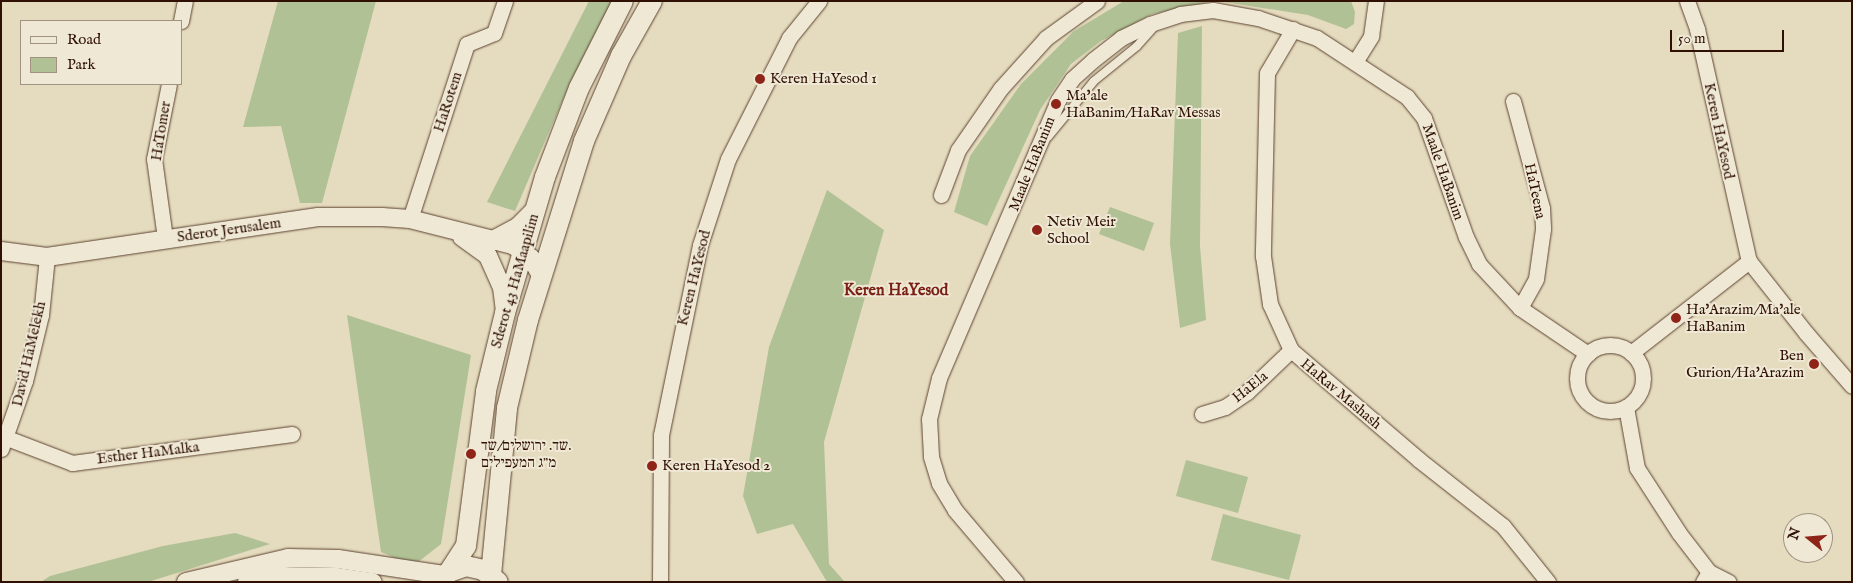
<!DOCTYPE html>
<html>
<head>
<meta charset="utf-8">
<style>
	body { margin:0 }
	#map { position:relative; width:1853px; height:583px; overflow:hidden; background:#e5dbbe; font-family:"IM FELL English","Frank Ruhl Libre",serif }
	div>[style] { position:absolute }
	.green>* { inset:0; background:#b0c195 }
	.roads { filter:drop-shadow(0 0 1px #5d4331) drop-shadow(0 0 1px #5d4331) }
	.service>* { height:8px; margin:-4px; padding:0 4px; transform-origin:4px; border-radius:4px; background:#eee8d5 }
	.minor>* { height:15px; margin:-7.5px; padding:0 7.5px; transform-origin:7.5px; border-radius:7.5px; background:#eee8d5 }
	.minor>.ring { margin:-7.5px; padding:0; box-sizing:content-box; background:none; border:15px solid #eee8d5; border-radius:50% }
	.tertiary>* { height:18px; margin:-9px; padding:0 9px; transform-origin:9px; border-radius:9px; background:#eee8d5 }
	.secondary>* { height:20px; margin:-10px; padding:0 10px; transform-origin:10px; border-radius:10px; background:#eee8d5 }
	.dots>* { width:14px; height:14px; translate:-50% -50%; box-sizing:border-box; border:2px solid #eee8d5; border-radius:50% }
	span { translate:-50% -50%; white-space:nowrap; text-align:center; line-height:1.15; -webkit-text-stroke:4px #eee8d5; paint-order:stroke }
	.poi-label { font-size:15px; color:#301002 }
	.left { translate:0 -50%; text-align:left }
	.right { translate:-100% -50%; text-align:right }
	.street-label { font-size:15px; color:#301002 }
	.neighbourhood-label { font-size:16px; color:#7a1f14; font-weight:700 }
	.frame { position:absolute; inset:0; border:2px solid #301002; pointer-events:none }
	.legend { position:absolute; left:20px; top:20px; width:162px; height:65px; box-sizing:border-box; background:#eee8d5; border:1px solid #a29281; margin:0; padding:6px 9px; list-style:none; font-size:15px; color:#301002 }
	.legend li { display:flex; align-items:center; gap:10px; height:25px }
	.legend b { width:25px; border:1px solid #a29281 }
	.north { position:absolute; left:1783px; top:513px; width:50px; height:50px; box-sizing:border-box; background:#eee8d5; border:1px solid #a29281; border-radius:50%; rotate:287deg; font-size:14px; font-weight:700; line-height:20px; text-align:center; color:#301002 }
	.north::after { content:''; display:block; margin:auto; width:18px; height:22px; background:#8f2418; clip-path:polygon(50% 0,100% 100%,50% 72%,0 100%) }
	.scale { position:absolute; left:1670px; top:30px; width:114px; height:22px; box-sizing:border-box; border:2px solid #301002; border-top:0; padding-left:6px; font-size:15px; line-height:18px; white-space:nowrap; color:#301002; -webkit-text-stroke:4px #eee8d5; paint-order:stroke }
</style>
</head>
<body>
<div id="map">
	<div class="green">
		<i style="clip-path:polygon(278px 1px,376px 1px,322px 203px,300px 203px,281px 126px,243px 127px)"></i>
		<i style="clip-path:polygon(589px 1px,617px 1px,570px 83px,515px 211px,487px 202px)"></i>
		<i style="clip-path:polygon(1124px 1px,1214px 1px,1152px 14px,1101px 41px,1071px 64px,1040px 110px,987px 226px,954px 212px,970px 156px,1021px 84px,1074px 31px)"></i>
		<i style="clip-path:polygon(1218px 1px,1351px 1px,1355px 12px,1354px 24px,1346px 29px,1308px 15px)"></i>
		<i style="clip-path:polygon(1202px 26px,1200px 246px,1206px 320px,1180px 328px,1170px 244px,1178px 33px)"></i>
		<i style="clip-path:polygon(827px 190px,884px 230px,824px 442px,829px 564px,845px 582px,827px 582px,793px 524px,757px 534px,743px 496px,769px 347px)"></i>
		<i style="clip-path:polygon(1110px 207px,1154px 223px,1144px 251px,1099px 234px)"></i>
		<i style="clip-path:polygon(347px 315px,471px 355px,441px 544px,413px 566px,381px 552px)"></i>
		<i style="clip-path:polygon(1186px 460px,1248px 477px,1238px 513px,1176px 496px)"></i>
		<i style="clip-path:polygon(1223px 514px,1301px 535px,1289px 580px,1211px 560px)"></i>
		<i style="clip-path:polygon(235px 533px,270px 544px,148px 582px,41px 582px,50px 576px,163px 546px)"></i>
	</div>
	<div class="roads">
		<div class="service">
			<i style="left:1048px;top:137px;width:72px;rotate:-50.6deg"></i>
			<i style="left:1094px;top:81px;width:55px;rotate:-39.1deg"></i>
			<i style="left:1137px;top:46px;width:25px;rotate:-48deg"></i>
		</div>
		<div class="minor">
			<i style="left:1687px;top:1px;width:30px;rotate:70deg"></i>
			<i style="left:1697px;top:29px;width:238px;rotate:77.4deg"></i>
			<i style="left:1749px;top:261px;width:92px;rotate:51.6deg"></i>
			<i style="left:1806px;top:333px;width:70px;rotate:49deg"></i>
			<i style="left:181px;top:21px;width:20px;rotate:-79deg"></i>
			<i style="left:1293px;top:29px;width:51px;rotate:120.6deg"></i>
			<i style="left:1267px;top:73px;width:183px;rotate:91.3deg"></i>
			<i style="left:1263px;top:256px;width:49px;rotate:81.7deg"></i>
			<i style="left:1270px;top:304px;width:51px;rotate:65.5deg"></i>
			<i style="left:1291px;top:350px;width:167px;rotate:40.6deg"></i>
			<i style="left:1418px;top:459px;width:108px;rotate:38.2deg"></i>
			<i style="left:1503px;top:526px;width:72px;rotate:51.2deg"></i>
			<i style="left:1355px;top:62px;width:31px;rotate:-58deg"></i>
			<i style="left:1371px;top:36px;width:35px;rotate:-82deg"></i>
			<i style="left:1513px;top:101px;width:111px;rotate:74.8deg"></i>
			<i style="left:1542px;top:208px;width:21px;rotate:87deg"></i>
			<i style="left:1543px;top:229px;width:50px;rotate:98deg"></i>
			<i style="left:1536px;top:279px;width:33px;rotate:119deg"></i>
			<i style="left:941px;top:195px;width:48px;rotate:-69.3deg"></i>
			<i style="left:958px;top:150px;width:75px;rotate:-55.3deg"></i>
			<i style="left:1001px;top:88px;width:67px;rotate:-48deg"></i>
			<i style="left:1046px;top:38px;width:63px;rotate:-36deg"></i>
			<i style="left:410px;top:219px;width:184px;rotate:-72deg"></i>
			<i style="left:467px;top:44px;width:29px;rotate:-22deg"></i>
			<i style="left:494px;top:33px;width:34px;rotate:-71deg"></i>
			<i style="left:165px;top:238px;width:80px;rotate:-97.9deg"></i>
			<i style="left:154px;top:159px;width:76px;rotate:-78.7deg"></i>
			<i class="ring" style="left:1577px;top:345px;width:51px;height:51px"></i>
			<i style="left:1631px;top:353px;width:150px;rotate:-37.9deg"></i>
			<i style="left:1626px;top:407px;width:62px;rotate:79.8deg"></i>
			<i style="left:1637px;top:468px;width:77px;rotate:57.1deg"></i>
			<i style="left:1679px;top:533px;width:49px;rotate:52.4deg"></i>
			<i style="left:1709px;top:572px;width:12px;rotate:121deg"></i>
			<i style="left:1202px;top:414px;width:24px;rotate:-17deg"></i>
			<i style="left:1225px;top:407px;width:27px;rotate:-34deg"></i>
			<i style="left:1247px;top:392px;width:61px;rotate:-43.7deg"></i>
			<i style="left:7px;top:438px;width:70px;rotate:21deg"></i>
			<i style="left:72px;top:463px;width:222px;rotate:-7.5deg"></i>
			<i style="left:1px;top:449px;width:72px;rotate:-70.6deg"></i>
			<i style="left:25px;top:381px;width:68px;rotate:-76.4deg"></i>
			<i style="left:41px;top:315px;width:58px;rotate:-84.1deg"></i>
			<i style="left:1709px;top:572px;width:22px;rotate:27deg"></i>
			<i style="left:660px;top:582px;width:147px;rotate:-89.6deg"></i>
			<i style="left:661px;top:435px;width:194px;rotate:-78.4deg"></i>
			<i style="left:700px;top:245px;width:90px;rotate:-72deg"></i>
			<i style="left:728px;top:159px;width:136px;rotate:-63.2deg"></i>
			<i style="left:789px;top:38px;width:48px;rotate:-51deg"></i>
			<i style="left:1016px;top:582px;width:94px;rotate:-130.3deg"></i>
			<i style="left:955px;top:510px;width:31px;rotate:-121deg"></i>
			<i style="left:939px;top:483px;width:28px;rotate:-107deg"></i>
			<i style="left:931px;top:456px;width:37px;rotate:-93deg"></i>
			<i style="left:929px;top:419px;width:42px;rotate:-76.3deg"></i>
			<i style="left:939px;top:378px;width:302px;rotate:-66.8deg"></i>
			<i style="left:1058px;top:100px;width:25px;rotate:-56deg"></i>
			<i style="left:1072px;top:79px;width:28px;rotate:-42deg"></i>
			<i style="left:1093px;top:60px;width:36px;rotate:-38deg"></i>
			<i style="left:1121px;top:38px;width:32px;rotate:-26deg"></i>
			<i style="left:1150px;top:24px;width:32px;rotate:-18deg"></i>
			<i style="left:1180px;top:14px;width:33px;rotate:-7deg"></i>
			<i style="left:1213px;top:10px;width:46px;rotate:10.1deg"></i>
			<i style="left:1258px;top:18px;width:62px;rotate:18.7deg"></i>
			<i style="left:1317px;top:38px;width:108px;rotate:33.2deg"></i>
			<i style="left:1407px;top:97px;width:27px;rotate:51deg"></i>
			<i style="left:1424px;top:118px;width:126px;rotate:70.6deg"></i>
			<i style="left:1466px;top:237px;width:30px;rotate:64deg"></i>
			<i style="left:1479px;top:264px;width:60px;rotate:47deg"></i>
			<i style="left:1520px;top:308px;width:82px;rotate:34.1deg"></i>
		</div>
		<div class="tertiary">
			<i style="left:462px;top:237px;width:32px;rotate:36deg"></i>
			<i style="left:488px;top:256px;width:34px;rotate:66deg"></i>
			<i style="left:502px;top:287px;width:25px;rotate:83deg"></i>
			<i style="left:1px;top:251px;width:46px;rotate:7.4deg"></i>
			<i style="left:47px;top:257px;width:274px;rotate:-8.4deg"></i>
			<i style="left:318px;top:217px;width:64px"></i>
			<i style="left:382px;top:217px;width:28px;rotate:4deg"></i>
			<i style="left:410px;top:219px;width:106px;rotate:14.2deg"></i>
			<i style="left:513px;top:245px;width:22px;rotate:36deg"></i>
			<i style="left:531px;top:258px;width:20px;rotate:60deg"></i>
			<i style="left:186px;top:582px;width:105px;rotate:-13.2deg"></i>
			<i style="left:288px;top:558px;width:50px;rotate:1.1deg"></i>
			<i style="left:338px;top:559px;width:107px;rotate:8.6deg"></i>
			<i style="left:247px;top:582px;width:30px;rotate:-12deg"></i>
			<i style="left:276px;top:576px;width:60px;rotate:1deg"></i>
			<i style="left:336px;top:577px;width:37px;rotate:8deg"></i>
		</div>
		<div class="secondary">
			<i style="left:495px;top:240px;width:26px;rotate:-28deg"></i>
			<i style="left:518px;top:228px;width:21px;rotate:-45deg"></i>
			<i style="left:449px;top:572px;width:31px;rotate:-57deg"></i>
			<i style="left:466px;top:546px;width:156px;rotate:-82.6deg"></i>
			<i style="left:486px;top:391px;width:80px;rotate:-76.3deg"></i>
			<i style="left:505px;top:313px;width:142px;rotate:-73.6deg"></i>
			<i style="left:545px;top:177px;width:95px;rotate:-69.1deg"></i>
			<i style="left:579px;top:88px;width:97px;rotate:-63.2deg"></i>
			<i style="left:491px;top:575px;width:168px;rotate:-84.5deg"></i>
			<i style="left:507px;top:408px;width:90px;rotate:-76.6deg"></i>
			<i style="left:528px;top:320px;width:188px;rotate:-72.6deg"></i>
			<i style="left:584px;top:141px;width:93px;rotate:-66.5deg"></i>
			<i style="left:621px;top:56px;width:63px;rotate:-60.6deg"></i>
			<i style="left:438px;top:582px;width:15px;rotate:-42deg"></i>
			<i style="left:449px;top:572px;width:18px;rotate:-19deg"></i>
			<i style="left:466px;top:566px;width:17px;rotate:13deg"></i>
			<i style="left:483px;top:570px;width:19px;rotate:39deg"></i>
		</div>
	</div>
	<div class="dots">
		<i style="left:760px;top:79px;background:#8f2418"></i>
		<i style="left:1056px;top:104px;background:#8f2418"></i>
		<i style="left:1037px;top:230px;background:#8f2418"></i>
		<i style="left:1676px;top:318px;background:#8f2418"></i>
		<i style="left:1814px;top:364px;background:#8f2418"></i>
		<i style="left:471px;top:454px;background:#8f2418"></i>
		<i style="left:652px;top:466px;background:#8f2418"></i>
	</div>
	<div class="poi-label">
		<span class="left" style="left:770px;top:79px">Keren HaYesod 1</span>
		<span class="left" style="left:1066px;top:104px">Ma'ale<br>HaBanim/HaRav Messas</span>
		<span class="left" style="left:1047px;top:230px">Netiv Meir<br>School</span>
		<span class="left" style="left:1686px;top:318px">Ha'Arazim/Ma'ale<br>HaBanim</span>
		<span class="right" style="left:1804px;top:364px">Ben<br>Gurion/Ha'Arazim</span>
		<span class="left" style="left:481px;top:454px">שד. ירושלים/שד.<br>מ״ג המעפילים</span>
		<span class="left" style="left:662px;top:466px">Keren HaYesod 2</span>
	</div>
	<div class="street-label">
		<span style="left:448px;top:102px;rotate:-72deg">HaRotem</span>
		<span style="left:161px;top:131px;rotate:-81deg">HaTomer</span>
		<span style="left:1719px;top:131px;rotate:78deg">Keren HaYesod</span>
		<span style="left:1032px;top:164px;rotate:-68deg">Maale HaBanim</span>
		<span style="left:1443px;top:172px;rotate:71deg">Maale HaBanim</span>
		<span style="left:1535px;top:191px;rotate:78deg">HaTeena</span>
		<span style="left:229px;top:230px;rotate:-8deg">Sderot Jerusalem</span>
		<span style="left:694px;top:278px;rotate:-76deg">Keren HaYesod</span>
		<span style="left:515px;top:281px;rotate:-74deg">Sderot 43 HaMaapilim</span>
		<span style="left:29px;top:354px;rotate:-77deg">David HaMelekh</span>
		<span style="left:1250px;top:387px;rotate:-39deg">HaEla</span>
		<span style="left:1341px;top:394px;rotate:40deg">HaRav Mashash</span>
		<span style="left:148px;top:453px;rotate:-7deg">Esther HaMalka</span>
	</div>
	<div class="neighbourhood-label">
		<span style="left:896px;top:291px">Keren HaYesod</span>
	</div>
	<div class="frame"></div>
	<ul class="legend">
	<li><b style="height:6px;background:#eee8d5"></b>Road</li>
	<li><b style="height:14px;background:#b0c195"></b>Park</li>
	</ul>
	<div class="north">N</div>
	<div class="scale">50 m</div>
</div>
</body>
</html>
